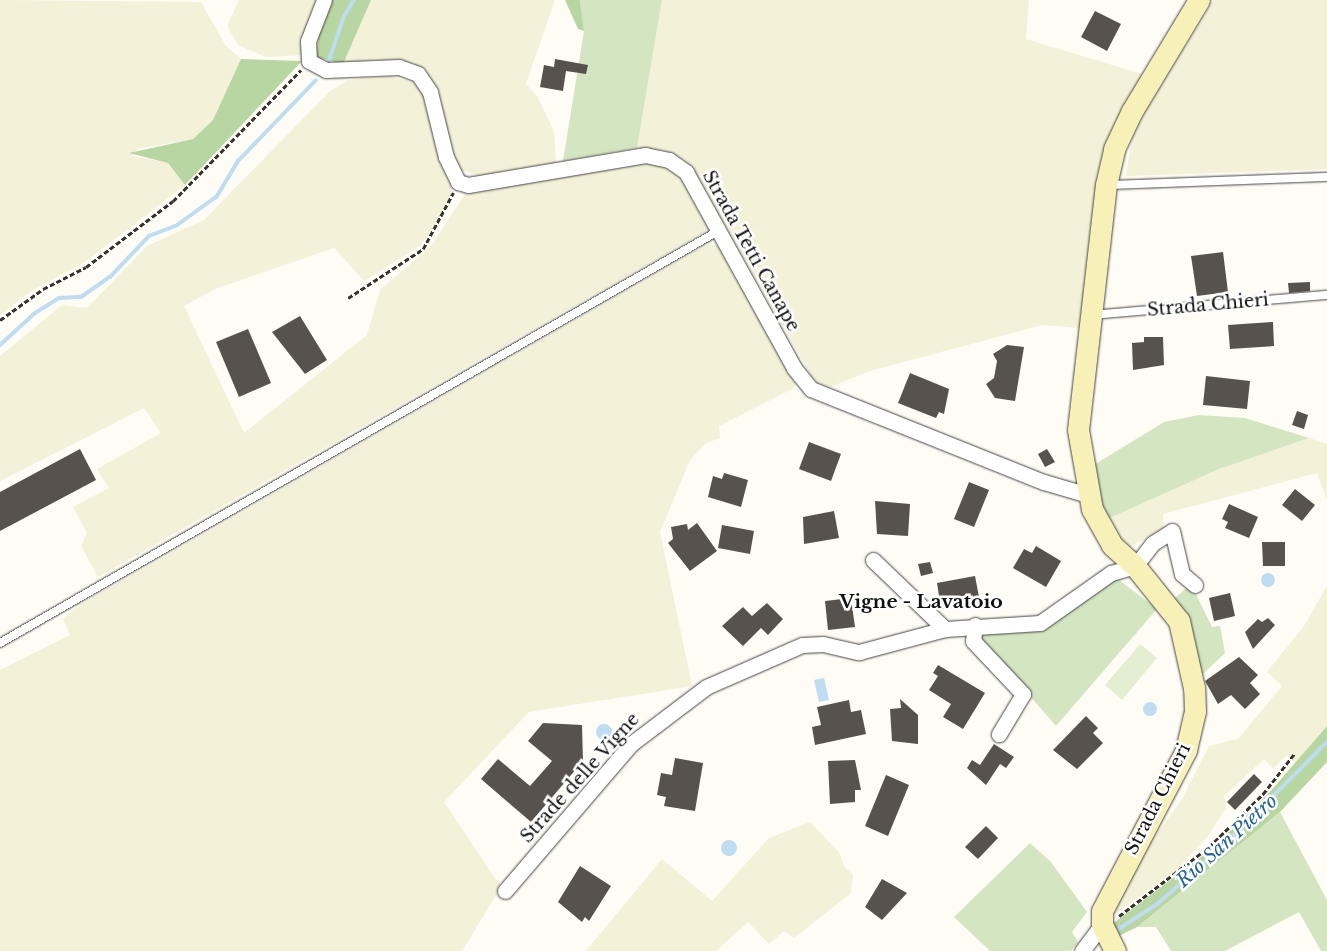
<!DOCTYPE html>
<html>
<head>
<meta charset="utf-8">
<style>
	body { margin:0 }
	#map { position:relative; width:1327px; height:951px; overflow:hidden; background:#fefcf5; font-family:"Libre Baskerville",serif }
	div>[style] { position:absolute }
	.farmland>* { inset:0; background:#f3f1d7 }
	.green>* { inset:0; background:#d4e6c1 }
	.forest>* { inset:0; background:#b8d6a2 }
	.pitch>* { inset:0; background:#e4efd2 }
	.water>* { inset:0; background:#beddf1 }
	.round { border-radius:50% }
	.stream>* { height:4px; margin:-2px; padding:0 2px; transform-origin:2px; border-radius:2px; background:#beddf1 }
	.building>* { inset:0; background:#58524e }
	.path>* { height:2.5px; margin-top:-1.25px; transform-origin:0; background:repeating-linear-gradient(90deg,#333 0 5px,transparent 0 7.5px) }
	.roads { filter:drop-shadow(0 0 1px #444) drop-shadow(0 0 1px #444) }
	.service>* { height:8px; margin:-4px; padding:0 4px; transform-origin:4px; border-radius:4px; background:#fff }
	.minor>* { height:15px; margin:-7.5px; padding:0 7.5px; transform-origin:7.5px; border-radius:7.5px; background:#fff }
	.secondary>* { height:21px; margin:-10.5px; padding:0 10.5px; transform-origin:10.5px; border-radius:10.5px; background:#f7f1b7 }
	span { translate:-50% -50%; white-space:nowrap; text-align:center; line-height:1.15; -webkit-text-stroke:5px #fff; paint-order:stroke }
	.street-label { font-size:18px; color:#111 }
	.neighbourhood-label { font-size:19px; color:#111; font-weight:700 }
	.water-label { font-size:19px; color:#256498; font-style:italic }
</style>
</head>
<body>
<div id="map">
	<div class="farmland">
		<i style="clip-path:polygon(0 0,201px 2px,226px 46px,241px 59px,213px 120px,193px 139px,137px 149px,132px 156px,168px 163px,185px 185px,85px 262px,33px 290px,0 315px)"></i>
		<i style="clip-path:polygon(239px 0,319px 0,304px 55px,266px 57px,238px 45px,227px 26px)"></i>
		<i style="clip-path:polygon(371px 0,555px 0,526px 84px,537px 96px,554px 131px,556px 163px,480px 176px,458px 169px,430px 77px,414px 63px,343px 64px)"></i>
		<i style="clip-path:polygon(662px 0,1029px 0,1026px 39px,1142px 74px,1081px 328px,1042px 325px,870px 371px,830px 387px,815px 382px,690px 165px,678px 156px,637px 148px)"></i>
		<i style="clip-path:polygon(1214px 0,1327px 0,1327px 169px,1126px 176px,1132px 138px,1149px 104px)"></i>
		<i style="clip-path:polygon(389px 76px,419px 84px,428px 95px,451px 182px,451px 193px,438px 220px,420px 246px,364px 281px,334px 248px,215px 289px,184px 306px,244px 433px,367px 335px,380px 290px,432px 245px,467px 191px,643px 160px,657px 162px,680px 175px,710px 229px,98px 577px,81px 546px,87px 533px,73px 507px,109px 488px,97px 469px,161px 433px,144px 408px,0 481px,0 356px,62px 305px,87px 308px,147px 246px,204px 220px,330px 91px,349px 80px)"></i>
		<i style="clip-path:polygon(706px 245px,719px 245px,796px 380px,794px 388px,719px 426px,720px 438px,706px 443px,690px 460px,660px 532px,692px 686px,529px 712px,444px 802px,501px 887px,462px 951px,0 951px,0 670px,70px 635px,63px 619px,78px 606px)"></i>
		<i style="clip-path:polygon(1309px 438px,1327px 444px,1327px 500px,1317px 473px,1163px 514px,1164px 528px,1128px 548px,1105px 520px,1219px 469px)"></i>
		<i style="clip-path:polygon(1327px 586px,1327px 726px,1295px 763px,1287px 755px,1273px 769px,1264px 759px,1224px 796px,1227px 806px,1208px 836px,1176px 871px,1111px 917px,1145px 850px,1182px 799px,1209px 746px,1238px 739px,1282px 686px,1267px 672px,1304px 626px)"></i>
		<i style="clip-path:polygon(810px 822px,839px 852px,845px 868px,853px 874px,851px 893px,794px 938px,784px 931px,769px 944px,748px 922px,716px 951px,586px 951px,662px 859px,712px 901px,769px 838px)"></i>
	</div>
	<div class="green">
		<i style="clip-path:polygon(580px 0,662px 0,637px 148px,563px 161px,584px 31px)"></i>
		<i style="clip-path:polygon(1199px 415px,1245px 418px,1309px 438px,1219px 469px,1105px 520px,1089px 468px,1164px 422px)"></i>
		<i style="clip-path:polygon(1115px 577px,1157px 609px,1056px 726px,979px 638px,981px 630px,1032px 629px)"></i>
		<i style="clip-path:polygon(1191px 584px,1212px 627px,1220px 626px,1225px 653px,1200px 677px,1189px 622px,1175px 598px)"></i>
		<i style="clip-path:polygon(1280px 812px,1327px 900px,1327px 951px,1321px 951px,1299px 912px,1225px 951px,1171px 951px,1156px 927px,1137px 927px)"></i>
		<i style="clip-path:polygon(1030px 843px,1051px 862px,1087px 912px,1072px 932px,1078px 942px,1071px 951px,990px 951px,954px 917px)"></i>
	</div>
	<div class="forest">
		<i style="clip-path:polygon(331px 0,371px 0,343px 64px,316px 57px,319px 29px)"></i>
		<i style="clip-path:polygon(565px 0,580px 0,584px 31px,578px 29px)"></i>
		<i style="clip-path:polygon(241px 59px,302px 61px,185px 185px,168px 163px,129px 153px,193px 139px,213px 120px)"></i>
		<i style="clip-path:polygon(1327px 726px,1327px 762px,1280px 812px,1137px 927px,1115px 938px,1111px 925px,1210px 850px,1268px 794px)"></i>
	</div>
	<div class="pitch">
		<i style="clip-path:polygon(1140px 644px,1157px 658px,1122px 700px,1105px 685px)"></i>
	</div>
	<div class="water">
		<i class="round" style="left:1261px;top:573px;width:14px;height:14px"></i>
		<i style="clip-path:polygon(824px 678px,829px 700px,819px 702px,814px 680px)"></i>
		<i class="round" style="left:1143px;top:702px;width:14px;height:14px"></i>
		<i class="round" style="left:596px;top:724px;width:16px;height:16px"></i>
		<i class="round" style="left:721px;top:840px;width:16px;height:16px"></i>
	</div>
	<div class="stream">
		<i style="left:329px;top:60px;width:46px;rotate:-71.2deg"></i>
		<i style="left:344px;top:16px;width:19px;rotate:-58deg"></i>
		<i style="left:0;top:345px;width:47px;rotate:-42.4deg"></i>
		<i style="left:35px;top:313px;width:28px;rotate:-32deg"></i>
		<i style="left:59px;top:298px;width:22px;rotate:-3deg"></i>
		<i style="left:81px;top:297px;width:35px;rotate:-35deg"></i>
		<i style="left:110px;top:277px;width:57px;rotate:-46.4deg"></i>
		<i style="left:149px;top:236px;width:30px;rotate:-21deg"></i>
		<i style="left:177px;top:225px;width:49px;rotate:-35.9deg"></i>
		<i style="left:217px;top:196px;width:41px;rotate:-59deg"></i>
		<i style="left:238px;top:161px;width:112px;rotate:-46.1deg"></i>
		<i style="left:1117px;top:930px;width:48px;rotate:-33deg"></i>
		<i style="left:1157px;top:904px;width:77px;rotate:-40.8deg"></i>
		<i style="left:1215px;top:854px;width:158px;rotate:-45deg"></i>
	</div>
	<div class="building">
		<i style="clip-path:polygon(1095px 11px,1121px 24px,1107px 51px,1081px 37px)"></i>
		<i style="clip-path:polygon(555px 59px,588px 65px,586px 74px,566px 71px,563px 91px,540px 87px,544px 65px,554px 67px)"></i>
		<i style="clip-path:polygon(1223px 252px,1228px 292px,1197px 296px,1191px 256px)"></i>
		<i style="clip-path:polygon(1310px 282px,1310px 291px,1289px 293px,1288px 283px)"></i>
		<i style="clip-path:polygon(300px 316px,327px 360px,305px 374px,272px 332px)"></i>
		<i style="clip-path:polygon(1273px 322px,1274px 346px,1230px 349px,1228px 325px)"></i>
		<i style="clip-path:polygon(248px 329px,271px 383px,239px 397px,216px 342px)"></i>
		<i style="clip-path:polygon(1144px 337px,1163px 337px,1164px 365px,1133px 370px,1132px 343px,1144px 342px)"></i>
		<i style="clip-path:polygon(1007px 345px,1024px 347px,1015px 401px,995px 398px,986px 384px,994px 378px,997px 361px,993px 354px)"></i>
		<i style="clip-path:polygon(910px 373px,949px 389px,944px 414px,939px 412px,936px 418px,898px 403px)"></i>
		<i style="clip-path:polygon(1206px 376px,1250px 381px,1247px 409px,1203px 405px)"></i>
		<i style="clip-path:polygon(1297px 411px,1308px 415px,1304px 429px,1292px 425px)"></i>
		<i style="clip-path:polygon(809px 442px,841px 454px,831px 481px,799px 469px)"></i>
		<i style="clip-path:polygon(80px 449px,96px 480px,0 531px,0 492px)"></i>
		<i style="clip-path:polygon(1047px 449px,1055px 462px,1045px 467px,1038px 454px)"></i>
		<i style="clip-path:polygon(724px 473px,748px 480px,741px 507px,708px 497px,713px 476px,722px 479px)"></i>
		<i style="clip-path:polygon(969px 482px,989px 490px,974px 527px,954px 519px)"></i>
		<i style="clip-path:polygon(1295px 489px,1315px 505px,1302px 521px,1282px 505px)"></i>
		<i style="clip-path:polygon(875px 501px,910px 504px,908px 536px,877px 534px)"></i>
		<i style="clip-path:polygon(1229px 504px,1258px 517px,1249px 538px,1225px 528px,1228px 522px,1222px 519px)"></i>
		<i style="clip-path:polygon(834px 511px,839px 538px,804px 544px,803px 517px)"></i>
		<i style="clip-path:polygon(697px 523px,717px 551px,690px 571px,668px 543px,673px 539px,671px 527px,687px 524px,688px 530px)"></i>
		<i style="clip-path:polygon(722px 525px,754px 531px,750px 554px,718px 548px)"></i>
		<i style="clip-path:polygon(1262px 542px,1285px 542px,1285px 566px,1263px 566px)"></i>
		<i style="clip-path:polygon(1036px 546px,1061px 561px,1046px 587px,1013px 568px,1024px 549px,1032px 553px)"></i>
		<i style="clip-path:polygon(930px 562px,933px 573px,921px 576px,918px 564px)"></i>
		<i style="clip-path:polygon(975px 576px,980px 602px,941px 609px,937px 583px)"></i>
		<i style="clip-path:polygon(1230px 593px,1235px 616px,1214px 621px,1209px 598px)"></i>
		<i style="clip-path:polygon(851px 598px,855px 627px,828px 630px,825px 601px)"></i>
		<i style="clip-path:polygon(767px 603px,783px 619px,768px 635px,761px 628px,743px 646px,722px 626px,743px 607px,752px 616px)"></i>
		<i style="clip-path:polygon(1268px 618px,1275px 625px,1253px 649px,1245px 632px,1258px 619px,1262px 622px)"></i>
		<i style="clip-path:polygon(1239px 657px,1258px 675px,1250px 683px,1260px 694px,1245px 709px,1231px 695px,1218px 704px,1205px 681px)"></i>
		<i style="clip-path:polygon(938px 665px,985px 693px,963px 729px,943px 717px,951px 704px,929px 690px,938px 676px,933px 673px)"></i>
		<i style="clip-path:polygon(900px 699px,918px 715px,918px 744px,892px 741px,890px 709px,901px 708px)"></i>
		<i style="clip-path:polygon(849px 700px,851px 712px,861px 710px,866px 734px,815px 745px,812px 727px,821px 725px,817px 707px)"></i>
		<i style="clip-path:polygon(1086px 716px,1098px 728px,1093px 733px,1103px 743px,1077px 769px,1053px 750px)"></i>
		<i style="clip-path:polygon(543px 723px,582px 725px,583px 761px,531px 822px,481px 779px,498px 759px,530px 786px,552px 761px,528px 741px)"></i>
		<i style="clip-path:polygon(994px 744px,1014px 757px,1006px 768px,1000px 764px,986px 785px,967px 768px,972px 760px,980px 765px)"></i>
		<i style="clip-path:polygon(675px 758px,703px 763px,695px 811px,664px 806px,666px 797px,657px 795px,661px 773px,672px 775px)"></i>
		<i style="clip-path:polygon(855px 760px,861px 790px,855px 790px,855px 802px,830px 804px,828px 761px)"></i>
		<i style="clip-path:polygon(1254px 774px,1262px 782px,1235px 810px,1227px 802px)"></i>
		<i style="clip-path:polygon(886px 775px,909px 785px,888px 836px,865px 826px)"></i>
		<i style="clip-path:polygon(986px 826px,998px 838px,978px 859px,965px 847px)"></i>
		<i style="clip-path:polygon(580px 866px,611px 886px,589px 921px,585px 917px,582px 922px,558px 902px)"></i>
		<i style="clip-path:polygon(882px 879px,907px 893px,882px 920px,865px 907px)"></i>
	</div>
	<div class="path">
		<i style="left:348px;top:298px;width:90px;rotate:-33.2deg"></i>
		<i style="left:423px;top:249px;width:64px;rotate:-61.8deg"></i>
		<i style="left:0;top:320px;width:53px;rotate:-35.8deg"></i>
		<i style="left:43px;top:289px;width:48px;rotate:-27.1deg"></i>
		<i style="left:86px;top:267px;width:109px;rotate:-37.2deg"></i>
		<i style="left:173px;top:201px;width:183px;rotate:-45.7deg"></i>
		<i style="left:1119px;top:916px;width:113px;rotate:-37.5deg"></i>
		<i style="left:1209px;top:847px;width:76px;rotate:-44.5deg"></i>
		<i style="left:1263px;top:794px;width:51px;rotate:-52.2deg"></i>
	</div>
	<div class="roads">
		<div class="service">
			<i style="left:1108px;top:185px;width:219px;rotate:-2.1deg"></i>
			<i style="left:1092px;top:315px;width:236px;rotate:-4.9deg"></i>
			<i style="left:0;top:643px;width:830px;rotate:-29.84deg"></i>
		</div>
		<div class="minor">
			<i style="left:324px;top:0;width:44px;rotate:111.3deg"></i>
			<i style="left:308px;top:41px;width:20px;rotate:87deg"></i>
			<i style="left:309px;top:61px;width:19px;rotate:28deg"></i>
			<i style="left:326px;top:70px;width:73px;rotate:-2.4deg"></i>
			<i style="left:399px;top:67px;width:20px;rotate:20deg"></i>
			<i style="left:418px;top:74px;width:22px;rotate:56deg"></i>
			<i style="left:430px;top:92px;width:67px;rotate:76.2deg"></i>
			<i style="left:446px;top:157px;width:28px;rotate:64deg"></i>
			<i style="left:458px;top:182px;width:10px;rotate:17deg"></i>
			<i style="left:468px;top:185px;width:180px;rotate:-9.6deg"></i>
			<i style="left:645px;top:155px;width:25px;rotate:12deg"></i>
			<i style="left:669px;top:160px;width:21px;rotate:35deg"></i>
			<i style="left:686px;top:172px;width:224px;rotate:61.1deg"></i>
			<i style="left:794px;top:368px;width:27px;rotate:51deg"></i>
			<i style="left:811px;top:389px;width:251px;rotate:21.8deg"></i>
			<i style="left:1044px;top:482px;width:46px;rotate:16.5deg"></i>
			<i style="left:873px;top:560px;width:100px;rotate:43.8deg"></i>
			<i style="left:975px;top:625px;width:16px;rotate:97deg"></i>
			<i style="left:973px;top:641px;width:73px;rotate:46.7deg"></i>
			<i style="left:1023px;top:694px;width:47px;rotate:121deg"></i>
			<i style="left:505px;top:891px;width:194px;rotate:-49.4deg"></i>
			<i style="left:631px;top:744px;width:94px;rotate:-37.2deg"></i>
			<i style="left:706px;top:687px;width:105px;rotate:-23.6deg"></i>
			<i style="left:802px;top:645px;width:21px;rotate:-3deg"></i>
			<i style="left:823px;top:644px;width:37px;rotate:13deg"></i>
			<i style="left:859px;top:652px;width:89px;rotate:-15deg"></i>
			<i style="left:945px;top:629px;width:95px;rotate:-3.6deg"></i>
			<i style="left:1040px;top:623px;width:87px;rotate:-35.2deg"></i>
			<i style="left:1111px;top:573px;width:25px;rotate:-16deg"></i>
			<i style="left:1135px;top:566px;width:29px;rotate:-52deg"></i>
			<i style="left:1153px;top:543px;width:22px;rotate:-32deg"></i>
			<i style="left:1172px;top:531px;width:44px;rotate:76.9deg"></i>
			<i style="left:1182px;top:574px;width:17px;rotate:40deg"></i>
			<i style="left:1082px;top:951px;width:34px;rotate:-53deg"></i>
		</div>
		<div class="secondary">
			<i style="left:1115px;top:951px;width:30px;rotate:-116deg"></i>
			<i style="left:1102px;top:924px;width:13px;rotate:-90deg"></i>
			<i style="left:1102px;top:911px;width:182px;rotate:-62.4deg"></i>
			<i style="left:1186px;top:750px;width:40px;rotate:-77deg"></i>
			<i style="left:1195px;top:711px;width:23px;rotate:-92deg"></i>
			<i style="left:1194px;top:688px;width:69px;rotate:-102.6deg"></i>
			<i style="left:1179px;top:621px;width:70px;rotate:-128.7deg"></i>
			<i style="left:1135px;top:566px;width:31px;rotate:-138deg"></i>
			<i style="left:1112px;top:545px;width:41px;rotate:-119.1deg"></i>
			<i style="left:1092px;top:509px;width:80px;rotate:-100deg"></i>
			<i style="left:1078px;top:430px;width:247px;rotate:-83.5deg"></i>
			<i style="left:1106px;top:185px;width:37px;rotate:-77deg"></i>
			<i style="left:1114px;top:149px;width:42px;rotate:-64.7deg"></i>
			<i style="left:1132px;top:111px;width:130px;rotate:-58.9deg"></i>
		</div>
	</div>
	<div class="street-label">
		<span style="left:751px;top:251px;rotate:61deg">Strada Tetti Canape</span>
		<span style="left:1208px;top:305px;rotate:-5deg">Strada Chieri</span>
		<span style="left:580px;top:778px;rotate:-48deg">Strade delle Vigne</span>
		<span style="left:1158px;top:799px;rotate:-63deg">Strada Chieri</span>
	</div>
	<div class="neighbourhood-label">
		<span style="left:921px;top:602px">Vigne - Lavatoio</span>
	</div>
	<div class="water-label">
		<span style="left:1227px;top:841px;rotate:-42deg">Rio San Pietro</span>
	</div>
</div>
</body>
</html>
